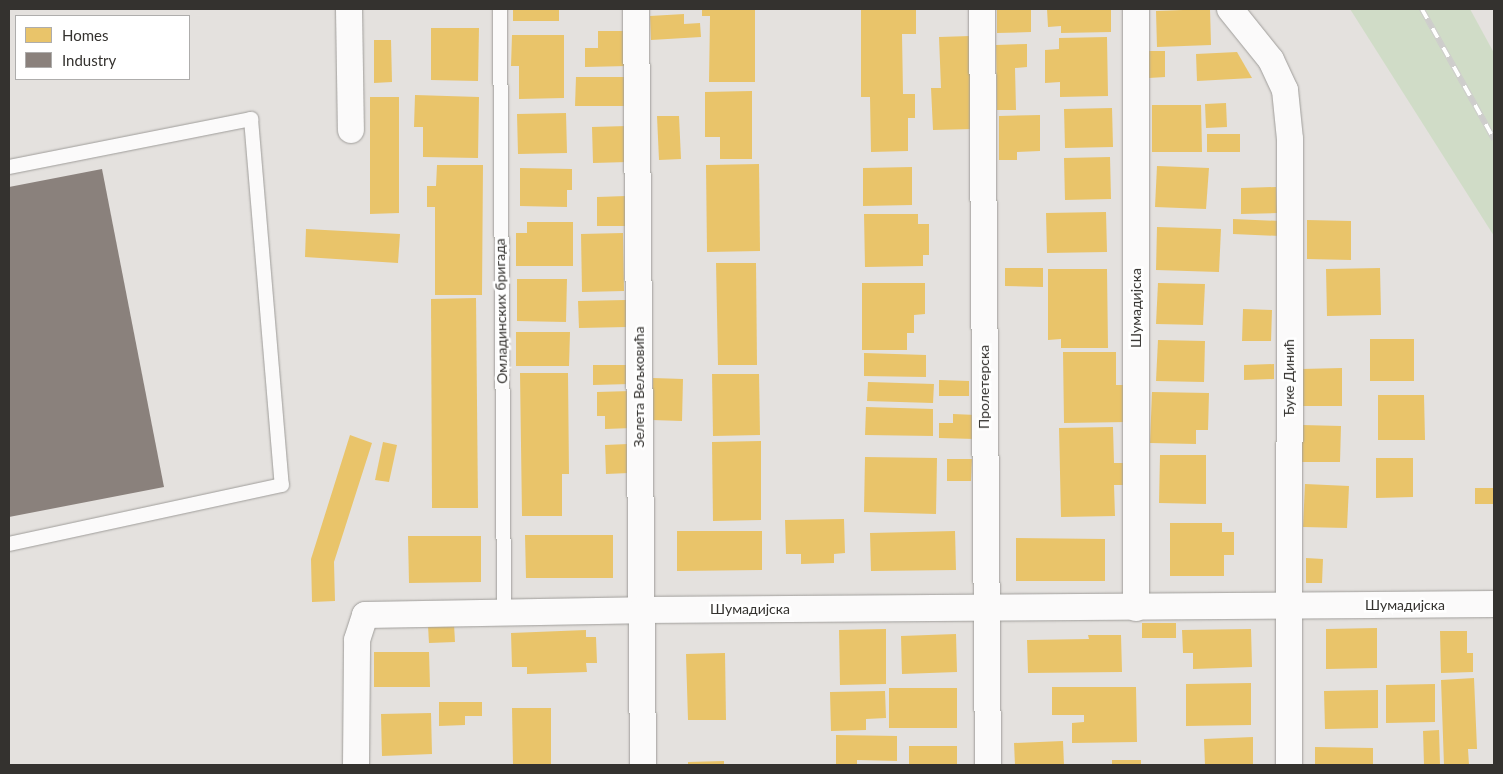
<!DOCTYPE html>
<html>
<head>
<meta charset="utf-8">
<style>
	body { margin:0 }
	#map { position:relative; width:1503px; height:774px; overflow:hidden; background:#e4e1de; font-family:Lato,sans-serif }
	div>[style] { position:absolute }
	.green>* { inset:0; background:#d0dcc7 }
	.homes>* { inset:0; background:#e9c46a }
	.industry>* { inset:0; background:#8a817c }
	.roads { filter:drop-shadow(0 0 1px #9f9d9a) drop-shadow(0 0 1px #9f9d9a) }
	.lane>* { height:14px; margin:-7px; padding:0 7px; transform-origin:7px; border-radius:7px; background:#fbfafa }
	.street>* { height:26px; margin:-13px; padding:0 13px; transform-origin:13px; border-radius:13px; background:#fbfafa }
	.rail>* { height:5.5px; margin-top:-2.75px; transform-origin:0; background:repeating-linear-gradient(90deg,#fff 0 11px,#cecdcc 0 22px); box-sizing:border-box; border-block:1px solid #cecdcc }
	span { translate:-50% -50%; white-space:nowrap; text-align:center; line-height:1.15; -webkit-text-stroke:5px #fff; paint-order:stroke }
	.street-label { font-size:14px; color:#34322f }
	.frame { position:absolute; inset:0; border:10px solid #34322f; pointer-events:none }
	.legend { position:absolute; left:15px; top:15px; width:175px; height:65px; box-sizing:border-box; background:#fff; border:1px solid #aeadac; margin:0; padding:6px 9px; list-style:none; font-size:15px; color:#34322f }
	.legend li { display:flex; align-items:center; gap:10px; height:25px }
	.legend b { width:25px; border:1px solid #aeadac }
</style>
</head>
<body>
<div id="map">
	<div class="green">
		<i style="clip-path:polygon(1350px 9px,1470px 9px,1494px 53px,1494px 236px)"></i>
	</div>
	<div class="homes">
		<i style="clip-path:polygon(513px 9px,559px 9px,559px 21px,513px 21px)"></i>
		<i style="clip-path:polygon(702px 9px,755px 9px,755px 82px,709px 82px,710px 16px,702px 16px)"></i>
		<i style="clip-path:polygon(861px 9px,916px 9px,916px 34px,902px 34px,903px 94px,915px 94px,915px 118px,908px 118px,908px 151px,871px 152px,870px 97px,861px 97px)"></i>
		<i style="clip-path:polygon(997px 9px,1031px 9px,1031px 32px,997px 33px)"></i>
		<i style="clip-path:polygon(1047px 9px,1111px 9px,1111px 32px,1061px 33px,1061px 26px,1048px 27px)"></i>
		<i style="clip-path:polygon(1210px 9px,1211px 45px,1157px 47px,1156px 11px)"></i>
		<i style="clip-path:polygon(684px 14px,684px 24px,700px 23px,701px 37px,651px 40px,650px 16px)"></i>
		<i style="clip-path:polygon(431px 28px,479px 28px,478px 81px,431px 80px)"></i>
		<i style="clip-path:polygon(598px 31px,627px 31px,627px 66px,585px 67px,585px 48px,598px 48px)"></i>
		<i style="clip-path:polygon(512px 35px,564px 35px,564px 98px,519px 99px,519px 66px,511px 66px)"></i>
		<i style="clip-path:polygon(970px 36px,973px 129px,933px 130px,931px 88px,941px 88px,939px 37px)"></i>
		<i style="clip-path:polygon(1107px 37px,1108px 96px,1060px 97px,1060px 82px,1045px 83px,1045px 50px,1059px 49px,1059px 38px)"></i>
		<i style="clip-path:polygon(374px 40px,391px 40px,392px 82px,374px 83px)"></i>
		<i style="clip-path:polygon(1027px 44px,1027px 67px,1015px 68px,1016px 110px,997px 110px,996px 45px)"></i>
		<i style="clip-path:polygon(1149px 51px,1165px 51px,1165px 77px,1149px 78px)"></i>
		<i style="clip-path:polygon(1237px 52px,1252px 78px,1197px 81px,1196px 54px)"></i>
		<i style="clip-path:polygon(576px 77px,628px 77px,628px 106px,575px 106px)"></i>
		<i style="clip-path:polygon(752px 91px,752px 159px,720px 159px,720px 137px,705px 137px,705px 92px)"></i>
		<i style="clip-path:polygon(415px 95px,479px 97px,478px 158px,423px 157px,423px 127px,414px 127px)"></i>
		<i style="clip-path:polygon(370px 97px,399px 97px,399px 213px,370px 214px)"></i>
		<i style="clip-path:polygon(1226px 103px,1227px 127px,1206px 128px,1205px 104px)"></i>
		<i style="clip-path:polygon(1152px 105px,1201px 105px,1202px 152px,1152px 152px)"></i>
		<i style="clip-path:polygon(1112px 108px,1113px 147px,1065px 148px,1064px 109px)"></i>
		<i style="clip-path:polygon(566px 113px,567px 153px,518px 154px,517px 114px)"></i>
		<i style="clip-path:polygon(1040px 115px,1040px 151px,1017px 152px,1017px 160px,999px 160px,999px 116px)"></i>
		<i style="clip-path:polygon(657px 116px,679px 116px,681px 159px,659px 160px)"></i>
		<i style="clip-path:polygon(627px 126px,628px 162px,593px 163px,592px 127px)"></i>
		<i style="clip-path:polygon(1207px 134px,1240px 134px,1240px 152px,1207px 152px)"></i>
		<i style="clip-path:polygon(1110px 157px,1111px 199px,1065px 200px,1064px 158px)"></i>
		<i style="clip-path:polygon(759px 164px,760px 251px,707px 252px,706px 165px)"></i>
		<i style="clip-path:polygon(437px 165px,483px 165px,482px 295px,435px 295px,435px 207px,427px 207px,427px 186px,436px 186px)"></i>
		<i style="clip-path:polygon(1157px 166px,1209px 168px,1206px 209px,1155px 207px)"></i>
		<i style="clip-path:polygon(912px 167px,912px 205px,863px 206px,863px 168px)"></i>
		<i style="clip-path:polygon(520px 168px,572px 169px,572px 190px,567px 190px,567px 207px,520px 206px)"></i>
		<i style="clip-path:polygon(1276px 187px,1277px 213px,1241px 214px,1241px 188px)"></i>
		<i style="clip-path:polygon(626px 196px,626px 226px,597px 226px,597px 197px)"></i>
		<i style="clip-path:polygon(1106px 212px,1107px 252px,1047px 253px,1046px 213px)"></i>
		<i style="clip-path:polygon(864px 214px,918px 214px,918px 224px,929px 224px,929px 255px,923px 255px,923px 266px,865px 267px)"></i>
		<i style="clip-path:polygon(1233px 219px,1281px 221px,1280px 236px,1233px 234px)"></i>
		<i style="clip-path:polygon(1307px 220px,1351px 221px,1351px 260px,1307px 259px)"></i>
		<i style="clip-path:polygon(527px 222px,573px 222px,573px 266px,516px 266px,516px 233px,527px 233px)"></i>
		<i style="clip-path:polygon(1157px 227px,1221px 229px,1219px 272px,1156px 270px)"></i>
		<i style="clip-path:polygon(306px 229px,400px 234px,398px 263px,305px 257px)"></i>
		<i style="clip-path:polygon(623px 233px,624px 291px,582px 292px,581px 234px)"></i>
		<i style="clip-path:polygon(716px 263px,756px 263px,757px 365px,718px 365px)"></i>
		<i style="clip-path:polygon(1005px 268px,1043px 268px,1043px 287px,1005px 286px)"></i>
		<i style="clip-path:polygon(1380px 268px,1381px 315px,1327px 316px,1326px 269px)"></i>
		<i style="clip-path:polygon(1048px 269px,1107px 269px,1108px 348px,1061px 348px,1061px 339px,1048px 340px)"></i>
		<i style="clip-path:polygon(517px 279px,567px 279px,566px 322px,517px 321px)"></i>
		<i style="clip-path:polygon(862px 283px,925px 283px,925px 314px,914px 315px,914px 333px,907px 333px,907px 350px,862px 350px)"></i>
		<i style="clip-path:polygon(1158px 283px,1205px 284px,1203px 325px,1156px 324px)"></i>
		<i style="clip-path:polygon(476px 298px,478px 508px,432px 508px,431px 299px)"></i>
		<i style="clip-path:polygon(626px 300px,627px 327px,579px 328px,578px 301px)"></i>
		<i style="clip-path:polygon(1243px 309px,1272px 310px,1271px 341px,1242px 341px)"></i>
		<i style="clip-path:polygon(516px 332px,570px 332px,569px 366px,516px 366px)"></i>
		<i style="clip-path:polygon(1370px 339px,1414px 339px,1414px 381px,1370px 381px)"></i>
		<i style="clip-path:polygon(1158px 340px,1205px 341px,1204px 382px,1156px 381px)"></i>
		<i style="clip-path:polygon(1063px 352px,1116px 352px,1116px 385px,1128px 385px,1128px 422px,1064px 423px)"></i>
		<i style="clip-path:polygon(864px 353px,926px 355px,926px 377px,864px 376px)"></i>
		<i style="clip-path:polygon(1274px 364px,1274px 379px,1244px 380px,1244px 365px)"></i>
		<i style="clip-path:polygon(593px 365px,629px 365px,630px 384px,593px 385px)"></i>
		<i style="clip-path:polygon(1342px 368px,1342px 406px,1301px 406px,1301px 369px)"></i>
		<i style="clip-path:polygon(520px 373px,568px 373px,569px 474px,562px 474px,562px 516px,522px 516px)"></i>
		<i style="clip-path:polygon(712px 374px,759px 374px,760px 435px,713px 436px)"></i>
		<i style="clip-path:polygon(653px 378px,683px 379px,682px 421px,652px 420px)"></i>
		<i style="clip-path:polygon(939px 380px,969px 381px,969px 396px,939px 396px)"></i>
		<i style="clip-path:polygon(868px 382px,934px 384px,933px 403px,867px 401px)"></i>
		<i style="clip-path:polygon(631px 391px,632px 428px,605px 429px,605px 416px,597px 416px,597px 392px)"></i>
		<i style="clip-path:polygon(1152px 392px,1209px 393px,1208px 430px,1196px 430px,1196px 444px,1150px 443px)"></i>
		<i style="clip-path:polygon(1378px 395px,1424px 395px,1425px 440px,1378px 440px)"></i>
		<i style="clip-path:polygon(866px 407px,933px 409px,933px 436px,865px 435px)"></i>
		<i style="clip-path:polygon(953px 414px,976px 415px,975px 439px,939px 438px,939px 423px,953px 423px)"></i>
		<i style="clip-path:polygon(1302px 425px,1341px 426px,1340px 462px,1301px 462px)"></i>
		<i style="clip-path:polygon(1113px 427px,1114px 463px,1127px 463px,1128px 485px,1114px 485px,1115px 516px,1061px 517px,1059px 428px)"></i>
		<i style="clip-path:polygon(350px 435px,372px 443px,334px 562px,335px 601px,312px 602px,311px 559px)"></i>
		<i style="clip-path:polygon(761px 441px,761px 520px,713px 521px,712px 442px)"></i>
		<i style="clip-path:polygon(383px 442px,397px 445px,389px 482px,375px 480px)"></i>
		<i style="clip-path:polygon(628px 444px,629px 473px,606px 474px,605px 445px)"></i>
		<i style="clip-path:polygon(1160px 455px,1206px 455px,1206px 504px,1159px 503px)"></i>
		<i style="clip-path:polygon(865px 457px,937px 458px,936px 514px,864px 512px)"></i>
		<i style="clip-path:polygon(1376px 458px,1413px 458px,1413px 497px,1376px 498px)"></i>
		<i style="clip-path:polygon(947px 459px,972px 459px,971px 481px,947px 481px)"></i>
		<i style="clip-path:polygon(1305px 484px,1349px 486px,1347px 528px,1303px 527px)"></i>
		<i style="clip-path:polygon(1475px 488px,1494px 488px,1494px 504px,1475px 504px)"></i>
		<i style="clip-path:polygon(844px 519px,845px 553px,834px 554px,834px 563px,801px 564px,801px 554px,786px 554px,785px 520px)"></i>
		<i style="clip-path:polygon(1170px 523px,1222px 523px,1222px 532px,1234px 532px,1234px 555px,1224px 555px,1224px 576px,1170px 576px)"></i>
		<i style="clip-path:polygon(677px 531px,762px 531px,762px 570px,677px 571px)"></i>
		<i style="clip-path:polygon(955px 531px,956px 570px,871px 571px,870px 533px)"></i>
		<i style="clip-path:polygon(525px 535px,613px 535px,613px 578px,526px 578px)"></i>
		<i style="clip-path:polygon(408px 536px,481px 536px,481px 582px,409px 583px)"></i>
		<i style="clip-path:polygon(1016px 538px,1105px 539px,1105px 581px,1016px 581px)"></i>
		<i style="clip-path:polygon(1306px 558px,1323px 559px,1322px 583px,1306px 583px)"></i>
		<i style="clip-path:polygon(1142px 623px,1176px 623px,1176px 638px,1142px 638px)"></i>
		<i style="clip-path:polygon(454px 624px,455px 642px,429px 643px,428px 626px)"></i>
		<i style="clip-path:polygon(1377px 628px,1377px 668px,1326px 669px,1326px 629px)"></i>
		<i style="clip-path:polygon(886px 629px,886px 684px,840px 685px,839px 630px)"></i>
		<i style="clip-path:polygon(1251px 629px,1252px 667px,1193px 669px,1193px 653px,1183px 653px,1182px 630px)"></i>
		<i style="clip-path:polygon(586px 630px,586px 637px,596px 637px,597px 663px,586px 663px,587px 672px,527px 674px,527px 667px,512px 667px,511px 633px)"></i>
		<i style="clip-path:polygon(1440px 631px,1467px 631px,1467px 653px,1473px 653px,1473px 672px,1441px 673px)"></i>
		<i style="clip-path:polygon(956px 634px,957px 672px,902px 674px,901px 636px)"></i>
		<i style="clip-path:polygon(1088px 635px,1121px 635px,1122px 672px,1028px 673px,1027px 640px,1089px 639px)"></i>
		<i style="clip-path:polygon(374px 652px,429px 652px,430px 687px,374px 687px)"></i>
		<i style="clip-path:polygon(725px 653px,726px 720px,688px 720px,686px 654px)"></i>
		<i style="clip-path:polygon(1474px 678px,1477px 749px,1468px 749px,1469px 765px,1444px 765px,1441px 680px)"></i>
		<i style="clip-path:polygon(1251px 683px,1251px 725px,1186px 726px,1186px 684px)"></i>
		<i style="clip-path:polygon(1435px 684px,1435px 722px,1386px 723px,1386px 685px)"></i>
		<i style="clip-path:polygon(1052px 687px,1136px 687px,1137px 742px,1072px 743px,1072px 723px,1084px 722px,1084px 715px,1052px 715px)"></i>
		<i style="clip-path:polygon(889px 688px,957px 688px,957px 728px,889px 728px)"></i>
		<i style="clip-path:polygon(1378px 690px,1378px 728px,1325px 729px,1324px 691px)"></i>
		<i style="clip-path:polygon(885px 691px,886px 718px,866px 719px,866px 730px,831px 731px,830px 692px)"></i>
		<i style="clip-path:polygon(439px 702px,482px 702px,482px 716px,465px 716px,465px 725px,439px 726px)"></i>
		<i style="clip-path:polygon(512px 708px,551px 708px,551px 765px,513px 765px)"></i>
		<i style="clip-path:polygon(431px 713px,432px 754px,382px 756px,381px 714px)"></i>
		<i style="clip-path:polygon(1439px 730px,1440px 765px,1424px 765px,1423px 731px)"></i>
		<i style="clip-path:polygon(836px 735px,897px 736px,897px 761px,857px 760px,857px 765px,836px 765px)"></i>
		<i style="clip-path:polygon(1253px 737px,1253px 765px,1205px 765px,1204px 739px)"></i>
		<i style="clip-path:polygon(1063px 741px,1064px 765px,1015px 765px,1014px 743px)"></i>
		<i style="clip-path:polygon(909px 746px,957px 746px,957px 765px,909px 765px)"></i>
		<i style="clip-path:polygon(1315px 747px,1373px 748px,1373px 765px,1315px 765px)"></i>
		<i style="clip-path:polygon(1112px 760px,1141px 760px,1141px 765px,1112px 765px)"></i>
		<i style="clip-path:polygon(724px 761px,724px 765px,688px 765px,688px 762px)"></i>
	</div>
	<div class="industry">
		<i style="clip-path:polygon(102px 169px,164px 487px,9px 517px,9px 187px)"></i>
	</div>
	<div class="roads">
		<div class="lane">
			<i style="left:500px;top:9px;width:604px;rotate:89.62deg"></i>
			<i style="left:9px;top:167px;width:247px;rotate:-11.2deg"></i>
			<i style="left:251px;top:119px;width:367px;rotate:85.2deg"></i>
			<i style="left:282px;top:485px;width:279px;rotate:167.8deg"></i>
		</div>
		<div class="street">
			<i style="left:349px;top:9px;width:121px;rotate:89.1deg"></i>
			<i style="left:636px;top:9px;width:756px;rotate:89.47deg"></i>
			<i style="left:982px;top:9px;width:756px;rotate:89.55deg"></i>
			<i style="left:1230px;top:9px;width:65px;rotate:51.2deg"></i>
			<i style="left:1271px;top:60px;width:33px;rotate:65deg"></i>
			<i style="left:1285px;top:90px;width:49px;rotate:84.2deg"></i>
			<i style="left:1290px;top:139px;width:626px;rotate:90.09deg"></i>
			<i style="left:1136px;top:608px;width:599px;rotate:-90deg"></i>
			<i style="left:356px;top:765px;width:125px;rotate:-89.5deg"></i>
			<i style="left:357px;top:640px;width:26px;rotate:-72deg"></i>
			<i style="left:365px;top:615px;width:276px;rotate:-1deg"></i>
			<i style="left:641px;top:610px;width:853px;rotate:-0.4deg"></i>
		</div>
	</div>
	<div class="rail">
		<i style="left:1422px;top:9px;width:149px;rotate:61deg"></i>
	</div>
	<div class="street-label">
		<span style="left:1136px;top:308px;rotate:-90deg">Шумадијска</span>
		<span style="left:501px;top:311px;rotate:-91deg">Омладинских бригада</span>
		<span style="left:1289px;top:378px;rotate:-90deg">Ђуке Динић</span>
		<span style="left:639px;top:387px;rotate:-90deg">Зелета Вељковића</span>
		<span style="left:984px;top:387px;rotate:-90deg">Пролетерска</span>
		<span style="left:1405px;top:605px">Шумадијска</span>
		<span style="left:750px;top:609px">Шумадијска</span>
	</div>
	<div class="frame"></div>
	<ul class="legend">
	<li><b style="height:14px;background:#e9c46a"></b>Homes</li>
	<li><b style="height:14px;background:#8a817c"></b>Industry</li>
	</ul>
</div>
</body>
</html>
